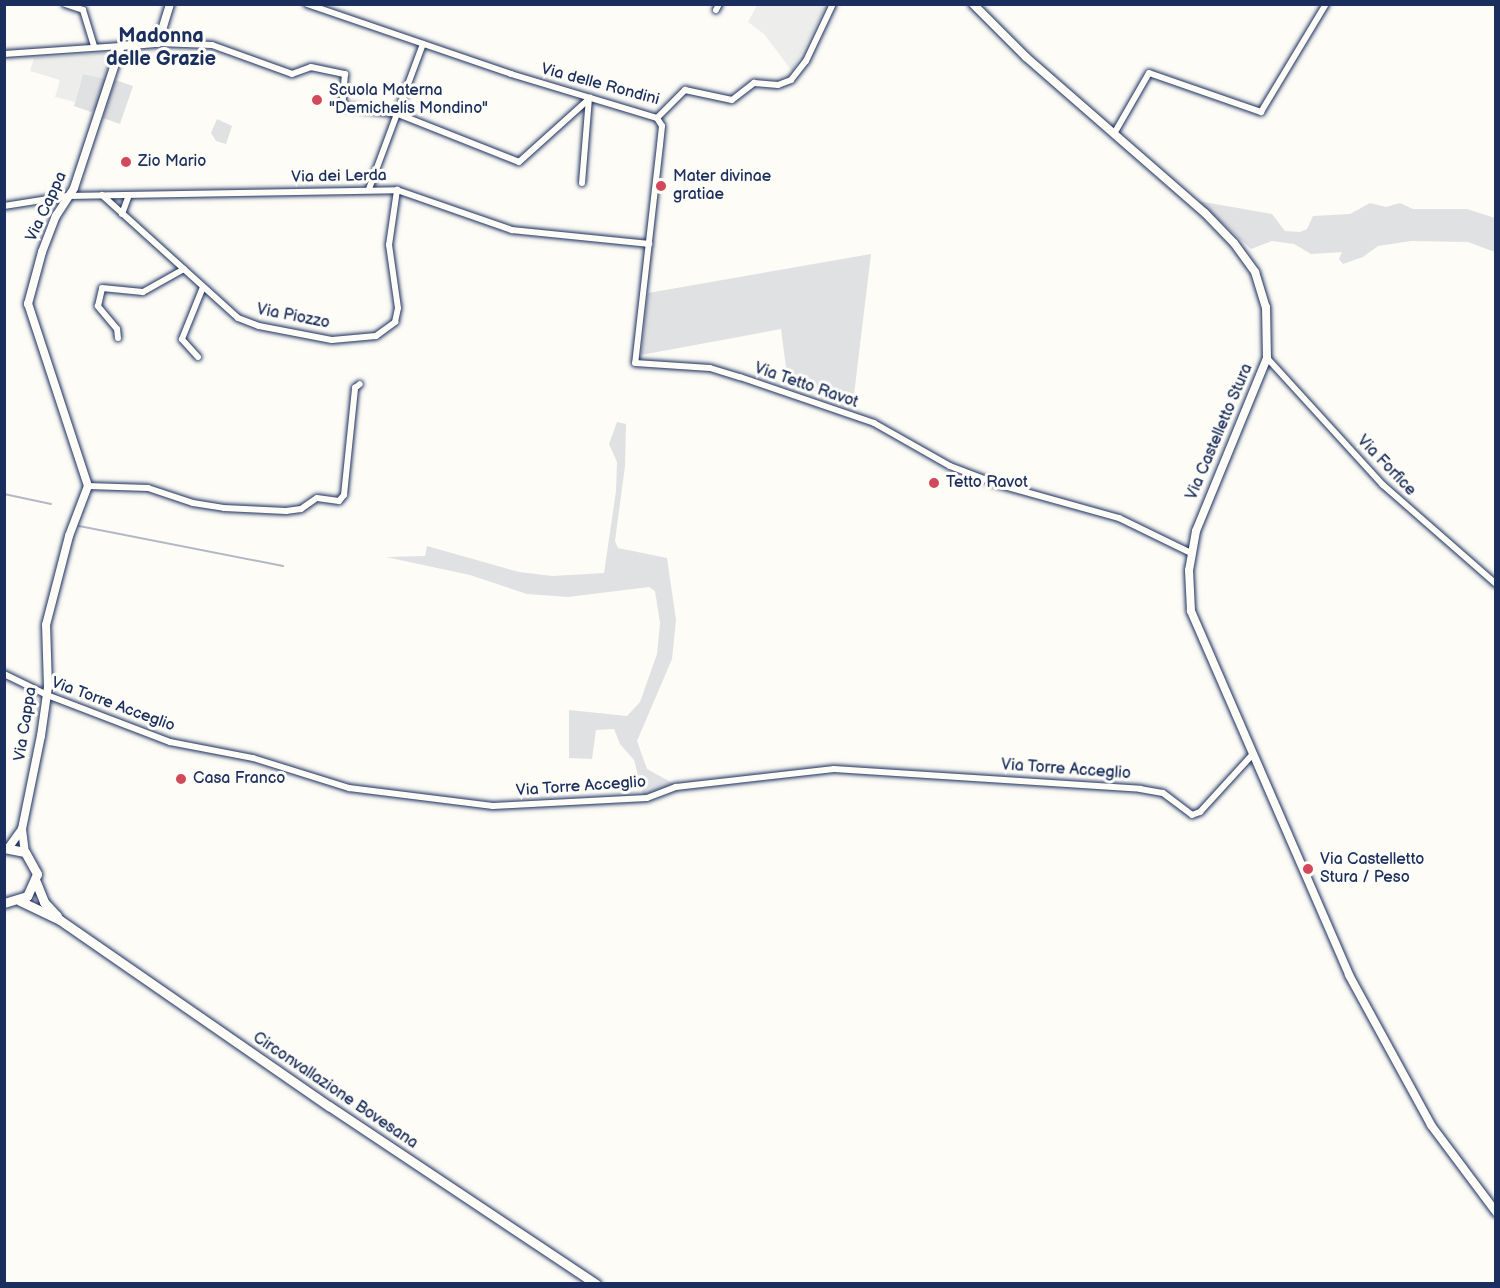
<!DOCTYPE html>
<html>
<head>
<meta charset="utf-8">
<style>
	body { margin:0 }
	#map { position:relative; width:1500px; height:1288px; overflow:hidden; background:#fdfcf7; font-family:"Balsamiq Sans",sans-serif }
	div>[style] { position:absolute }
	.built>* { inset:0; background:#edeeec }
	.green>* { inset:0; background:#e0e1e3 }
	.stream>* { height:2px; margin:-1px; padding:0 1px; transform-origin:1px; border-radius:1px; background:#b3b8c5 }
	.roads { filter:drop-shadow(0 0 2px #1b2f5e) drop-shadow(0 0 2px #1b2f5e) }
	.street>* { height:6px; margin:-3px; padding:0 3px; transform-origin:3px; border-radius:3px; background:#fdfcf7 }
	.secondary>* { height:8px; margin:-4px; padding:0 4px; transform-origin:4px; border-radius:4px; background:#fdfcf7 }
	.primary>* { height:9px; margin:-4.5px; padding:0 4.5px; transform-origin:4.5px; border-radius:4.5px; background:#fdfcf7 }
	.dots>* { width:16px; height:16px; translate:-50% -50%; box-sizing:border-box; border:3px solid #fdfcf7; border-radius:50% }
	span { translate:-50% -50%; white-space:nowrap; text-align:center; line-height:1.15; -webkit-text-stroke:6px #fdfcf7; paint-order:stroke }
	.street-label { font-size:16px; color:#1b2f5e }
	.poi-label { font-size:16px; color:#1b2f5e }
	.left { translate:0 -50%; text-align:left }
	.quarter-label { font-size:20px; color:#1b2f5e; font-weight:700 }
	.frame { position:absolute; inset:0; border:6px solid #1b2f5e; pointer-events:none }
</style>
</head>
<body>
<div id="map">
	<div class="built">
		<i style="clip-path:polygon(757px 5px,827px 5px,792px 71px,764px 34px,748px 22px)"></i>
		<i style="clip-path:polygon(113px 52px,107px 79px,83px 74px,75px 102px,55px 97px,60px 80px,30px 71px,34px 58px)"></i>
	</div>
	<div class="green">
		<i style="clip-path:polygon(83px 74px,107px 79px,100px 107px,91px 112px,74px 106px)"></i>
		<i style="clip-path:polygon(115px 80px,133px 86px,120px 124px,103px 118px)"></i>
		<i style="clip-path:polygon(217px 119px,232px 126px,226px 144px,216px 141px,211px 133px)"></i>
		<i style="clip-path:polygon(1198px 201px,1272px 214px,1285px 231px,1300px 232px,1307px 229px,1313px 216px,1350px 214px,1370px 203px,1386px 207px,1400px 203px,1413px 209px,1467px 209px,1495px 218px,1495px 252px,1468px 242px,1411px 241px,1378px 246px,1363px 257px,1343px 264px,1339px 259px,1342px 252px,1311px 254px,1294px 244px,1272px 241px,1251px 249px)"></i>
		<i style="clip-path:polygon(871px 254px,853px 403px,788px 383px,781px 329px,641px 355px,648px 293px)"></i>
		<i style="clip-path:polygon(617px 422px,626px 424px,625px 466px,615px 541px,618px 548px,667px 558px,676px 620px,672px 659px,637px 741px,647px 769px,676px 785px,643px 795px,634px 760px,620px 744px,614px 729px,596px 730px,592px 759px,569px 758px,569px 710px,627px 716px,640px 702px,657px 654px,660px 623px,655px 591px,649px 587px,568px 597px,527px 594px,470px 575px,386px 557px,425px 556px,427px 546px,519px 572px,552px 576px,604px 573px,616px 491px,617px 462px,609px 444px)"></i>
	</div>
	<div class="stream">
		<i style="left:4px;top:494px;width:48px;rotate:12deg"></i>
		<i style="left:79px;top:526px;width:208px;rotate:11.1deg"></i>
	</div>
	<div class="roads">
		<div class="street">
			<i style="left:65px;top:4px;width:19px;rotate:18deg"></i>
			<i style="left:83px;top:10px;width:38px;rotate:73deg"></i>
			<i style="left:307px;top:4px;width:216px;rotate:18.9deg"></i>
			<i style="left:511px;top:74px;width:152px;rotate:16.8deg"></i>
			<i style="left:716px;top:10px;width:7px;rotate:-63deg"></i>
			<i style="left:158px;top:43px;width:54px;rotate:2.1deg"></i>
			<i style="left:212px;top:45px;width:85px;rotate:19.9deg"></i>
			<i style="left:292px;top:74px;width:20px;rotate:-20deg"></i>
			<i style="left:311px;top:67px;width:35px;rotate:12deg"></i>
			<i style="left:345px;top:74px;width:32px;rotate:95deg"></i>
			<i style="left:342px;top:106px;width:57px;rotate:8.1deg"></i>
			<i style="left:398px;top:114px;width:130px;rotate:21.6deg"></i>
			<i style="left:519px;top:162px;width:96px;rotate:-42deg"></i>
			<i style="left:4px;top:54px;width:117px;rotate:-3.9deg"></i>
			<i style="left:657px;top:118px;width:9px;rotate:58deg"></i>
			<i style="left:662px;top:126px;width:19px;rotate:96deg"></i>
			<i style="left:660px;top:145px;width:219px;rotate:96.5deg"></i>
			<i style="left:635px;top:363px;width:75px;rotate:3.8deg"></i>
			<i style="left:710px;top:368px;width:31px;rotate:17deg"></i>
			<i style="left:740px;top:377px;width:142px;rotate:18.9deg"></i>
			<i style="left:874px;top:423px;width:87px;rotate:29.5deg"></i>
			<i style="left:950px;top:466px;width:50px;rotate:21deg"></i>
			<i style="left:997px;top:484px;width:127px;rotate:15.6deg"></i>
			<i style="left:1119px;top:518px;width:80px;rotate:25.9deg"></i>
			<i style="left:657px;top:118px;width:40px;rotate:-45deg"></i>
			<i style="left:685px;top:90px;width:48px;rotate:12deg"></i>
			<i style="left:732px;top:100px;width:28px;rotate:-38deg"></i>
			<i style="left:754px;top:83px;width:24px;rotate:5deg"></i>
			<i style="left:778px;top:85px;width:14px;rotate:-21deg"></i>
			<i style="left:791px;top:80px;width:24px;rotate:-52deg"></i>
			<i style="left:806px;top:61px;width:63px;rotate:-64.7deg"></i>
			<i style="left:1115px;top:132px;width:68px;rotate:-60deg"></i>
			<i style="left:1149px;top:73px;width:119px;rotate:19.2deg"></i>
			<i style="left:1261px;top:112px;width:126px;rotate:-59deg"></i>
			<i style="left:582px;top:183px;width:85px;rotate:-85.3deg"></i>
			<i style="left:369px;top:189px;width:155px;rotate:-69.6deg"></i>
			<i style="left:102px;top:195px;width:183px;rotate:42.1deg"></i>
			<i style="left:238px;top:318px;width:22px;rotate:21deg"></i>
			<i style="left:259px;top:326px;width:74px;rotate:10.9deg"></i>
			<i style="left:332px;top:340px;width:44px;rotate:-5.2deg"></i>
			<i style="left:376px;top:336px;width:24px;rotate:-36deg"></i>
			<i style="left:395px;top:322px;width:14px;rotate:-78deg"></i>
			<i style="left:398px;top:308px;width:64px;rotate:-98.1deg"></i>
			<i style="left:389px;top:245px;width:56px;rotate:-81.7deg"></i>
			<i style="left:4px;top:206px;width:64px;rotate:-9deg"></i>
			<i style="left:67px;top:196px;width:330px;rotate:-1deg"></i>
			<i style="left:397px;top:190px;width:122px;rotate:19.2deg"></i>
			<i style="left:512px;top:230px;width:138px;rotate:5.8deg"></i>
			<i style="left:122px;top:214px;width:20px;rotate:-70deg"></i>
			<i style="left:118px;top:338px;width:9px;rotate:-96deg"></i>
			<i style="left:117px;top:329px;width:30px;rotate:-130deg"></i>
			<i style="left:98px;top:306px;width:18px;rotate:-77deg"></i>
			<i style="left:102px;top:288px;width:41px;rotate:5.6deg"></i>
			<i style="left:143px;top:292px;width:47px;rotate:-29.3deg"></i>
			<i style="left:198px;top:357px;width:24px;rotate:-132deg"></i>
			<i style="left:182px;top:339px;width:56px;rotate:-68deg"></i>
			<i style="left:1267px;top:358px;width:172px;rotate:47.6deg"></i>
			<i style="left:1383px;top:485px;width:150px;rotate:41.2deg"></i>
			<i style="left:88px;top:486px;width:60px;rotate:1.9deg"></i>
			<i style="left:148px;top:488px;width:47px;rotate:18.4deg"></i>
			<i style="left:193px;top:503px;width:31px;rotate:9deg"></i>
			<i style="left:224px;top:508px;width:62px;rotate:2.8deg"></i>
			<i style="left:286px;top:511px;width:15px;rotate:-8deg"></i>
			<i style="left:301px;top:509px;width:19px;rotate:-35deg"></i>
			<i style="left:317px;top:498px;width:22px;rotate:8deg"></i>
			<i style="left:339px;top:501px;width:8px;rotate:-50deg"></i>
			<i style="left:344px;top:495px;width:108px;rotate:-84.1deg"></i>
			<i style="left:355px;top:388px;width:6px;rotate:-39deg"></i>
			<i style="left:4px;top:674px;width:48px;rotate:26deg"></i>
			<i style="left:47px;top:695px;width:132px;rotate:20.9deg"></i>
			<i style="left:170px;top:742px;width:85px;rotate:10.9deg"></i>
			<i style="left:253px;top:758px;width:101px;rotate:17.4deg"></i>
			<i style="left:349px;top:788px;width:145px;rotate:7.1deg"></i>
			<i style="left:493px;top:806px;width:154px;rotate:-3deg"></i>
			<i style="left:647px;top:798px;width:31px;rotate:-21deg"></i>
			<i style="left:676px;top:787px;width:159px;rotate:-6.5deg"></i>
			<i style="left:834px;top:769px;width:307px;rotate:3.7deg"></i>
			<i style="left:1140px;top:789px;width:23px;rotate:10deg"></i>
			<i style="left:1163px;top:793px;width:36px;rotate:37deg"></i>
			<i style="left:1192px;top:815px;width:9px;rotate:-21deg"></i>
			<i style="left:1200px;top:812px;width:77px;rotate:-47.6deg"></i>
		</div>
		<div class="secondary">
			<i style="left:973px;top:4px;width:75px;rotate:45deg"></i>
			<i style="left:1026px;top:57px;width:237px;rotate:41.1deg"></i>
			<i style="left:1205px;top:213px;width:42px;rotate:46deg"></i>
			<i style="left:1234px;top:243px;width:36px;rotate:54deg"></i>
			<i style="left:1255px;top:272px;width:37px;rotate:73deg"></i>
			<i style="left:1266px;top:307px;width:51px;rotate:88.9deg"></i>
			<i style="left:1267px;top:358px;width:187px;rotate:112.3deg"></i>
			<i style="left:1196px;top:531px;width:40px;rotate:100deg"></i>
			<i style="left:1189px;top:570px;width:41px;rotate:87.2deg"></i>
			<i style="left:1191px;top:611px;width:397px;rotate:66.5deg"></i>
			<i style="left:1349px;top:975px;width:171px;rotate:61.3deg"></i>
			<i style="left:1431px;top:1125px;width:109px;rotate:53.2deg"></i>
			<i style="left:22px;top:829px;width:23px;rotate:83deg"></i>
			<i style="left:9px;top:847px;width:22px;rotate:-54deg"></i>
			<i style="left:22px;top:829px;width:95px;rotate:-78.5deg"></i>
			<i style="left:41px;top:736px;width:49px;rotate:-81.9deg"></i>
			<i style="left:48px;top:687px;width:62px;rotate:-91.8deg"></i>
			<i style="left:46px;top:625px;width:92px;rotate:-75.5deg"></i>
			<i style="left:69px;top:536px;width:53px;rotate:-69.2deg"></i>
			<i style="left:88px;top:486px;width:192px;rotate:-108.2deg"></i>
			<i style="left:28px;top:304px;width:54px;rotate:-74.9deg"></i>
			<i style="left:42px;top:252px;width:39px;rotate:-69deg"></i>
			<i style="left:56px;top:216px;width:33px;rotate:-57deg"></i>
			<i style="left:74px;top:188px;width:150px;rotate:-71.7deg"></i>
			<i style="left:121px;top:46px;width:37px;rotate:-5deg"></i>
			<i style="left:158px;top:43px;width:41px;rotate:-72.9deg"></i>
		</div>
		<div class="primary">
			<i style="left:4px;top:848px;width:21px;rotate:11deg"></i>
			<i style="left:25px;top:852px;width:25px;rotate:61deg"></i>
			<i style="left:37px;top:874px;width:24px;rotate:114deg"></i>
			<i style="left:27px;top:896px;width:24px;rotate:163deg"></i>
			<i style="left:36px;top:882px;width:22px;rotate:68deg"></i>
			<i style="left:44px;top:902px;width:19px;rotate:47deg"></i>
			<i style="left:20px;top:901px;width:44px;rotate:25.4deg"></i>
			<i style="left:60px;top:920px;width:327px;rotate:34.7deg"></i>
			<i style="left:329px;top:1106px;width:321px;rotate:33.7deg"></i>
		</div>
	</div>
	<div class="dots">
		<i style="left:317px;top:100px;background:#d1495b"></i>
		<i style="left:126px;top:162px;background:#d1495b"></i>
		<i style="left:661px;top:186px;background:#d1495b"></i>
		<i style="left:934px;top:483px;background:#d1495b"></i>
		<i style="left:181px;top:779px;background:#d1495b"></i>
		<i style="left:1308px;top:869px;background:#d1495b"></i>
	</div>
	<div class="street-label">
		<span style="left:600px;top:85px;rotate:15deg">Via delle Rondini</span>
		<span style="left:339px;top:177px;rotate:-1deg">Via dei Lerda</span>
		<span style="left:47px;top:207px;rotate:-65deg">Via Cappa</span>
		<span style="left:293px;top:317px;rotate:11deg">Via Piozzo</span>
		<span style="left:806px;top:386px;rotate:19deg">Via Tetto Ravot</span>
		<span style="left:1220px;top:432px;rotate:-67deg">Via Castelletto Stura</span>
		<span style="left:1386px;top:466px;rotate:46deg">Via Forfice</span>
		<span style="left:113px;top:705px;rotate:20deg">Via Torre Acceglio</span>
		<span style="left:26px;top:724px;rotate:-81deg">Via Cappa</span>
		<span style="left:1066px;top:770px;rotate:4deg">Via Torre Acceglio</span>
		<span style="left:581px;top:787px;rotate:-4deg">Via Torre Acceglio</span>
		<span style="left:335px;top:1091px;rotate:34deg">Circonvallazione Bovesana</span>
	</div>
	<div class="poi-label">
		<span class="left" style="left:329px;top:100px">Scuola Materna<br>"Demichelis Mondino"</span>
		<span class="left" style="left:138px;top:162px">Zio Mario</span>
		<span class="left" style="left:673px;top:186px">Mater divinae<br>gratiae</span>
		<span class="left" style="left:946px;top:483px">Tetto Ravot</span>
		<span class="left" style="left:193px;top:779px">Casa Franco</span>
		<span class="left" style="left:1320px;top:869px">Via Castelletto<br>Stura / Peso</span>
	</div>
	<div class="quarter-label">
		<span style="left:161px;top:48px">Madonna<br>delle Grazie</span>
	</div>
	<div class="frame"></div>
</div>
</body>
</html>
